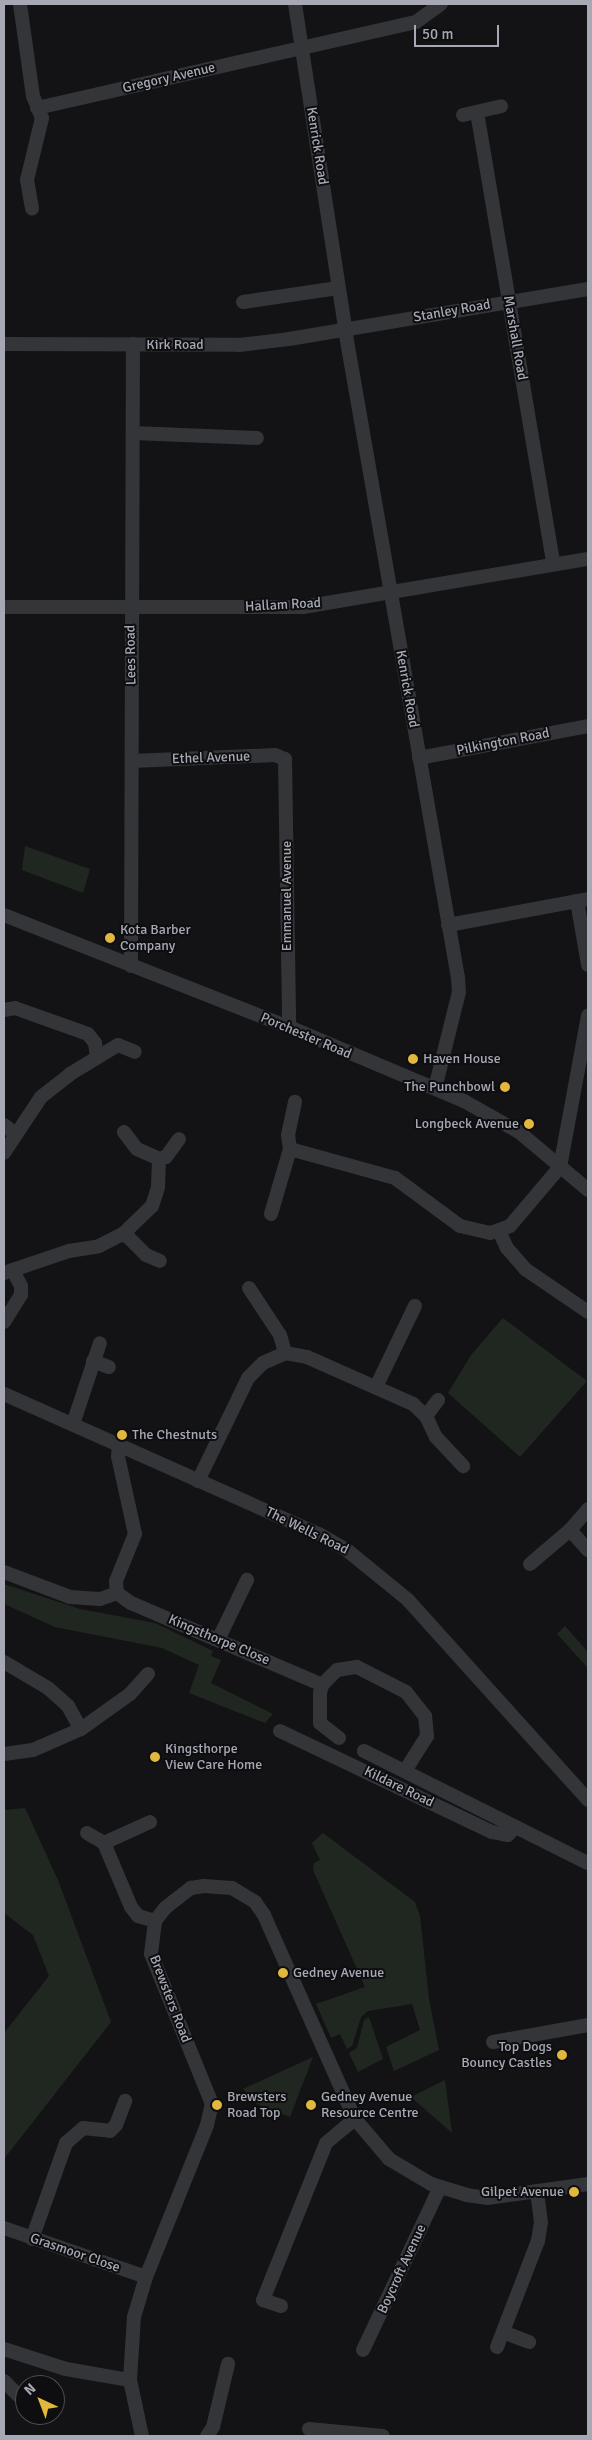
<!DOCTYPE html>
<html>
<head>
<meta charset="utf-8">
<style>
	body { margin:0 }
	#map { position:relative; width:592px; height:2440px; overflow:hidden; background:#131315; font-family:Signika,sans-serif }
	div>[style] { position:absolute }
	.green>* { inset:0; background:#202721 }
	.minor>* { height:14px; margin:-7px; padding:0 7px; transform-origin:7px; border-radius:7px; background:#343539 }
	.dots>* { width:14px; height:14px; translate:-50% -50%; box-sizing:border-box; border:2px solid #0e0e10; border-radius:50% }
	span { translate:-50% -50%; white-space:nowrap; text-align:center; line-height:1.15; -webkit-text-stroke:4px #0e0e10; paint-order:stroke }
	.street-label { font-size:14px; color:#a6a9b4 }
	.poi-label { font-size:14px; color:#a6a9b4 }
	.left { translate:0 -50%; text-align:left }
	.right { translate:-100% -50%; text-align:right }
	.frame { position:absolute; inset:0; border:5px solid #a6a9b4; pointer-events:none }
	.north { position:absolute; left:15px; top:2375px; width:50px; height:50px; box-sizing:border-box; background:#0e0e10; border:1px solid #4b4c52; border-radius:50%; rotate:317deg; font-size:14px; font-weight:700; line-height:20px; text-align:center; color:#a6a9b4 }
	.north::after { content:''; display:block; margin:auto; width:18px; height:22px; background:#e2b73e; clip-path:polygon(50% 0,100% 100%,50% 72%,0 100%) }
	.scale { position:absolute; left:414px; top:25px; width:85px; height:22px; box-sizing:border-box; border:2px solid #a6a9b4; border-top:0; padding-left:6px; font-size:15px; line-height:18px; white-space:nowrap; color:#a6a9b4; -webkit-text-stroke:4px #0e0e10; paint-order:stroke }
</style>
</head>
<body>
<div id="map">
	<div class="green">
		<i style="clip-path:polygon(25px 846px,90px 869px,83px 893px,22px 870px)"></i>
		<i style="clip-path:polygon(503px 1318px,587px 1381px,520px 1457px,448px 1393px,471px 1355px)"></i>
		<i style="clip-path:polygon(4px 1584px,80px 1609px,155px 1623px,213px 1651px,211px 1656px,221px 1660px,211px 1683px,273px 1714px,265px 1723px,189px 1693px,199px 1665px,162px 1648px,55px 1627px,4px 1604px)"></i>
		<i style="clip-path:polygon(565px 1626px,588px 1652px,588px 1668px,557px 1634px)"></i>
		<i style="clip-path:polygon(25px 1808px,58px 1880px,111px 2022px,4px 2159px,4px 2033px,49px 1976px,33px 1935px,4px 1913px,4px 1810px)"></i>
		<i style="clip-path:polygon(323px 1833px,415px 1902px,420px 1916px,429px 1999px,439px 2050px,394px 2071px,386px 2047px,420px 2030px,412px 2004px,368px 2011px,361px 2017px,352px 2046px,347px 2049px,340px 2034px,331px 2038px,316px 2004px,365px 1987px,313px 1870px,314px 1863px,320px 1860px,312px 1843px)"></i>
		<i style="clip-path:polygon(369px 2017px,383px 2059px,358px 2072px,349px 2053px,357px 2048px,364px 2020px)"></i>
		<i style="clip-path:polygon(313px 2057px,290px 2117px,257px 2104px,243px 2089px)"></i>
		<i style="clip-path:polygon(445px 2080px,452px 2133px,411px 2097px)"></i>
	</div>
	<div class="minor">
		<i style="left:20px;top:4px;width:93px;rotate:82deg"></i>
		<i style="left:33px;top:96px;width:24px;rotate:68deg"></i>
		<i style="left:42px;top:118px;width:64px;rotate:103.6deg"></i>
		<i style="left:27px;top:180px;width:29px;rotate:80deg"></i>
		<i style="left:295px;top:4px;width:335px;rotate:81.2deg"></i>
		<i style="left:346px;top:335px;width:653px;rotate:80.12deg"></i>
		<i style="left:458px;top:978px;width:14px;rotate:86deg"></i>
		<i style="left:459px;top:992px;width:99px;rotate:104deg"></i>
		<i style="left:37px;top:108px;width:389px;rotate:-12.8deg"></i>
		<i style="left:416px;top:22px;width:31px;rotate:-36deg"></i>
		<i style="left:477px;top:112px;width:459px;rotate:80.4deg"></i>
		<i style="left:463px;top:115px;width:39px;rotate:-13deg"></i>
		<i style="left:243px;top:302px;width:96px;rotate:-8.4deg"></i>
		<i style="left:4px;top:344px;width:235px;rotate:0.2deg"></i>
		<i style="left:239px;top:345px;width:50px;rotate:-6.8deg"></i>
		<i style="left:289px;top:339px;width:303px;rotate:-9.5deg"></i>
		<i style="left:133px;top:433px;width:124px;rotate:2.3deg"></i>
		<i style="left:4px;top:607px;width:299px"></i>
		<i style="left:303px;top:607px;width:289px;rotate:-9.6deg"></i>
		<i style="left:419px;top:758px;width:172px;rotate:-10.7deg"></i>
		<i style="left:132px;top:761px;width:143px;rotate:-2.4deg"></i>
		<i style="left:275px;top:755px;width:11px;rotate:22deg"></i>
		<i style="left:285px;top:759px;width:268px;rotate:89.1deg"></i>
		<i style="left:577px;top:901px;width:65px;rotate:80.2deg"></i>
		<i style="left:4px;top:915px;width:306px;rotate:21.5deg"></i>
		<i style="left:289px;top:1027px;width:190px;rotate:22.9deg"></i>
		<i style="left:464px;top:1101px;width:63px;rotate:29.4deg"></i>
		<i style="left:519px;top:1132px;width:90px;rotate:40deg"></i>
		<i style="left:448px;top:925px;width:142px;rotate:-10.5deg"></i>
		<i style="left:131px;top:966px;width:622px;rotate:-89.82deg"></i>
		<i style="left:4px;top:1010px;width:11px;rotate:-10deg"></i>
		<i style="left:15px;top:1008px;width:77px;rotate:19.6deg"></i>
		<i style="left:88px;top:1034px;width:11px;rotate:52deg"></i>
		<i style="left:95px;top:1043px;width:15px;rotate:82deg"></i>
		<i style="left:4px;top:1125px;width:14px;rotate:39deg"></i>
		<i style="left:124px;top:1132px;width:21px;rotate:53deg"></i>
		<i style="left:137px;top:1149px;width:24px;rotate:24deg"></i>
		<i style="left:290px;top:1149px;width:14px;rotate:-98deg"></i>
		<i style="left:288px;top:1135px;width:34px;rotate:-78deg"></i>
		<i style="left:4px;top:1153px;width:67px;rotate:-56.5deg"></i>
		<i style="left:41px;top:1097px;width:37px;rotate:-38deg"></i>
		<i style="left:70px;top:1074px;width:56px;rotate:-31.1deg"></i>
		<i style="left:118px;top:1045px;width:18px;rotate:22deg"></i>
		<i style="left:271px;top:1214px;width:68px;rotate:-73.7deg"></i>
		<i style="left:290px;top:1149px;width:109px;rotate:15.4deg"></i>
		<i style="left:395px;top:1178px;width:81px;rotate:36.4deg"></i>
		<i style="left:460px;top:1226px;width:31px;rotate:13deg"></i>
		<i style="left:490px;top:1233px;width:21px;rotate:-19deg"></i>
		<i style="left:510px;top:1226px;width:77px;rotate:-49.7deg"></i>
		<i style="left:560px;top:1167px;width:154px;rotate:-79.5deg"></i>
		<i style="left:499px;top:1231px;width:19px;rotate:65deg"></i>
		<i style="left:507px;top:1248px;width:28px;rotate:49deg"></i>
		<i style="left:525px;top:1269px;width:76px;rotate:34.3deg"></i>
		<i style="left:124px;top:1233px;width:31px;rotate:45deg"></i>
		<i style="left:146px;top:1255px;width:15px;rotate:23deg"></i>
		<i style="left:4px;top:1273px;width:69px;rotate:-18.7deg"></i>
		<i style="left:69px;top:1251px;width:30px;rotate:-9deg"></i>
		<i style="left:99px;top:1246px;width:28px;rotate:-27deg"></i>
		<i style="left:124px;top:1233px;width:39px;rotate:-44deg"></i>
		<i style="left:152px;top:1206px;width:20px;rotate:-72deg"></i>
		<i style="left:158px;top:1187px;width:28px;rotate:-88deg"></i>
		<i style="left:159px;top:1159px;width:7px;rotate:-16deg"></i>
		<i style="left:166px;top:1157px;width:22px;rotate:-54deg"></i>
		<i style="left:249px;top:1288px;width:56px;rotate:56.6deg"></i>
		<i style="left:280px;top:1335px;width:19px;rotate:74deg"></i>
		<i style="left:4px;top:1322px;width:32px;rotate:-58deg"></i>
		<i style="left:21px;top:1295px;width:9px;rotate:-90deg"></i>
		<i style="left:21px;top:1286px;width:18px;rotate:-117deg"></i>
		<i style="left:93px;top:1361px;width:17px;rotate:21deg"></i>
		<i style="left:376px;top:1387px;width:90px;rotate:-64.3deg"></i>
		<i style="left:4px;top:1394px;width:345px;rotate:24deg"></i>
		<i style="left:319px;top:1534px;width:34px;rotate:30deg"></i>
		<i style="left:348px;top:1551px;width:77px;rotate:39.2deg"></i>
		<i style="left:408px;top:1600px;width:269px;rotate:48deg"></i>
		<i style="left:426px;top:1416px;width:20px;rotate:-53deg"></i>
		<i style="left:73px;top:1424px;width:85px;rotate:-71.6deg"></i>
		<i style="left:198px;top:1481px;width:114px;rotate:-64.1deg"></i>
		<i style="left:248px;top:1378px;width:21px;rotate:-45deg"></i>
		<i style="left:263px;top:1363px;width:24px;rotate:-24deg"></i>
		<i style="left:285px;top:1353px;width:22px;rotate:10deg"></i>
		<i style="left:307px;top:1357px;width:116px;rotate:23.9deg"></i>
		<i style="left:413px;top:1404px;width:18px;rotate:43deg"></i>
		<i style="left:426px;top:1416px;width:23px;rotate:65deg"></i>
		<i style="left:436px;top:1437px;width:40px;rotate:47deg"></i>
		<i style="left:570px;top:1530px;width:27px;rotate:48deg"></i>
		<i style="left:530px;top:1564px;width:52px;rotate:-40.4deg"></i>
		<i style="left:570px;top:1530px;width:28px;rotate:-49deg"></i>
		<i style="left:4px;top:1572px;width:71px;rotate:20.7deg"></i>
		<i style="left:70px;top:1597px;width:30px;rotate:4deg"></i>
		<i style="left:100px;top:1599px;width:18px;rotate:-19deg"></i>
		<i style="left:117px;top:1593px;width:17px;rotate:36deg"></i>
		<i style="left:131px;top:1603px;width:208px;rotate:23.2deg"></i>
		<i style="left:117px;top:1593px;width:12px;rotate:-95deg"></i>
		<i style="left:116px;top:1581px;width:51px;rotate:-68deg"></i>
		<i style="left:135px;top:1534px;width:79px;rotate:-102.4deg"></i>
		<i style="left:118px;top:1457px;width:13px;rotate:-86deg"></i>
		<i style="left:218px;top:1640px;width:67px;rotate:-64.2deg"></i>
		<i style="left:4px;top:1662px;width:51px;rotate:30.6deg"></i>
		<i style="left:48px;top:1688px;width:27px;rotate:42deg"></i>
		<i style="left:68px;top:1706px;width:26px;rotate:61deg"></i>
		<i style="left:280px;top:1731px;width:235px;rotate:25.5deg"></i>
		<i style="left:492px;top:1832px;width:16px;rotate:11deg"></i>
		<i style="left:508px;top:1835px;width:11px;rotate:-49deg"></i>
		<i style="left:339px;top:1738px;width:24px;rotate:-142deg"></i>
		<i style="left:320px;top:1723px;width:30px;rotate:-90deg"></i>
		<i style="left:320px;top:1693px;width:8px;rotate:-76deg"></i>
		<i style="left:322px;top:1685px;width:21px;rotate:-45deg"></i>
		<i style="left:337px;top:1670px;width:20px;rotate:-9deg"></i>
		<i style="left:357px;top:1667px;width:55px;rotate:27deg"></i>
		<i style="left:406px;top:1692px;width:31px;rotate:52deg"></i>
		<i style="left:425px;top:1716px;width:20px;rotate:84deg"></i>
		<i style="left:427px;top:1736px;width:41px;rotate:122.2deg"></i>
		<i style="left:364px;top:1751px;width:250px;rotate:26.6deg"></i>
		<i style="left:4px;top:1754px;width:29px;rotate:-8deg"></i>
		<i style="left:33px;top:1750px;width:52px;rotate:-23.6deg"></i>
		<i style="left:81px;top:1729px;width:60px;rotate:-35.5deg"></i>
		<i style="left:130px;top:1694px;width:27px;rotate:-48deg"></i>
		<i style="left:150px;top:1822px;width:51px;rotate:155.5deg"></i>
		<i style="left:104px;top:1843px;width:69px;rotate:67.1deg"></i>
		<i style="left:131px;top:1907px;width:11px;rotate:52deg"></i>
		<i style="left:138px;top:1916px;width:18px;rotate:16deg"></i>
		<i style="left:87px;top:1833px;width:20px;rotate:30deg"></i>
		<i style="left:493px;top:2042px;width:97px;rotate:-10.1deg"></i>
		<i style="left:4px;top:2228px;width:150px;rotate:19deg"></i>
		<i style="left:32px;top:2239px;width:102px;rotate:-70.5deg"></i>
		<i style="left:66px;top:2143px;width:23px;rotate:-41deg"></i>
		<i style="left:83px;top:2128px;width:27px;rotate:6deg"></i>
		<i style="left:110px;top:2131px;width:8px;rotate:-45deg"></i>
		<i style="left:116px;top:2125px;width:26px;rotate:-69deg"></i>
		<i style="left:281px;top:2306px;width:19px;rotate:-162deg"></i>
		<i style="left:263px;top:2300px;width:169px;rotate:-68.1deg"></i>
		<i style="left:326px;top:2143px;width:38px;rotate:-40deg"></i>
		<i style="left:503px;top:2332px;width:28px;rotate:21deg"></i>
		<i style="left:497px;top:2347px;width:114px;rotate:-68.9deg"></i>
		<i style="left:538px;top:2241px;width:18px;rotate:-81deg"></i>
		<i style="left:541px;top:2223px;width:31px;rotate:-97deg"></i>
		<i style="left:4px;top:2349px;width:65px;rotate:17.9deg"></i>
		<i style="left:66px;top:2369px;width:65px;rotate:9.8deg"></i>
		<i style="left:363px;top:2350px;width:180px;rotate:-64.7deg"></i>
		<i style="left:4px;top:2381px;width:30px;rotate:45deg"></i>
		<i style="left:39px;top:2415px;width:1px;rotate:45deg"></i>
		<i style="left:309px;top:2429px;width:74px;rotate:5.4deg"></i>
		<i style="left:142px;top:2436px;width:57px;rotate:-102.1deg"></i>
		<i style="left:130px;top:2380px;width:63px;rotate:-86.4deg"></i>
		<i style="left:134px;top:2317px;width:42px;rotate:-73.3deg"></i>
		<i style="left:146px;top:2277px;width:164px;rotate:-68.1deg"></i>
		<i style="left:207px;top:2125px;width:22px;rotate:-77deg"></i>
		<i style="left:212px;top:2104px;width:162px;rotate:-112.1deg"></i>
		<i style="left:151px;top:1954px;width:33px;rotate:-83deg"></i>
		<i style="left:155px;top:1921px;width:16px;rotate:-52deg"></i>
		<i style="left:165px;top:1908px;width:33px;rotate:-38deg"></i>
		<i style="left:191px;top:1888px;width:13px;rotate:-9deg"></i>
		<i style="left:204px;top:1886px;width:28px;rotate:4deg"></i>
		<i style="left:232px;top:1888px;width:27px;rotate:31deg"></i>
		<i style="left:255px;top:1902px;width:16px;rotate:55deg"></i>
		<i style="left:264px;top:1915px;width:223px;rotate:66deg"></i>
		<i style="left:355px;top:2119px;width:52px;rotate:49.6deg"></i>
		<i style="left:389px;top:2159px;width:49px;rotate:30.8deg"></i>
		<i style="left:431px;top:2184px;width:37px;rotate:17deg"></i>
		<i style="left:466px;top:2195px;width:21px;rotate:8deg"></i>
		<i style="left:487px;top:2198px;width:102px;rotate:-7.9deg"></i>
		<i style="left:207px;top:2436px;width:11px;rotate:-56deg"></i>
		<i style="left:213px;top:2427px;width:65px;rotate:-76.6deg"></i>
	</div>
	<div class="dots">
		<i style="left:110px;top:938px;background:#e2b73e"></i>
		<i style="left:413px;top:1059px;background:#e2b73e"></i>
		<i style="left:505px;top:1087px;background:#e2b73e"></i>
		<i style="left:529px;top:1124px;background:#e2b73e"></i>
		<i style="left:122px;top:1435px;background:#e2b73e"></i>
		<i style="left:155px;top:1757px;background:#e2b73e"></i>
		<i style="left:283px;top:1973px;background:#e2b73e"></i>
		<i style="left:562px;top:2055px;background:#e2b73e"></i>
		<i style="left:217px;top:2105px;background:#e2b73e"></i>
		<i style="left:311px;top:2105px;background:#e2b73e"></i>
		<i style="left:574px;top:2192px;background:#e2b73e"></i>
	</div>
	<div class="street-label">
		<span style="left:169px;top:78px;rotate:-13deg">Gregory Avenue</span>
		<span style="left:317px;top:146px;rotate:81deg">Kenrick Road</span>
		<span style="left:452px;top:311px;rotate:-10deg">Stanley Road</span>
		<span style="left:515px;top:338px;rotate:80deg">Marshall Road</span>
		<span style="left:175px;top:345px">Kirk Road</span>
		<span style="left:283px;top:605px;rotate:-3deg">Hallam Road</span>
		<span style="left:131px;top:655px;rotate:-91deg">Lees Road</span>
		<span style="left:407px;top:689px;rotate:80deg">Kenrick Road</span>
		<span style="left:503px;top:742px;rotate:-11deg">Pilkington Road</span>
		<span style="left:211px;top:758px;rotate:-2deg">Ethel Avenue</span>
		<span style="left:287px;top:896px;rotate:-90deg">Emmanuel Avenue</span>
		<span style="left:306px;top:1036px;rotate:23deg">Porchester Road</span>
		<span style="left:307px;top:1531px;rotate:26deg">The Wells Road</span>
		<span style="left:219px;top:1640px;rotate:23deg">Kingsthorpe Close</span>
		<span style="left:399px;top:1787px;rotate:26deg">Kildare Road</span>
		<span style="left:170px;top:1999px;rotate:69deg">Brewsters Road</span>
		<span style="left:75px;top:2253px;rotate:19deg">Grasmoor Close</span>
		<span style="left:402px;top:2269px;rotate:-65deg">Boycroft Avenue</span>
	</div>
	<div class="poi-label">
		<span class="left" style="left:120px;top:938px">Kota Barber<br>Company</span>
		<span class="left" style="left:423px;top:1059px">Haven House</span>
		<span class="right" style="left:495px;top:1087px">The Punchbowl</span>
		<span class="right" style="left:519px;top:1124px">Longbeck Avenue</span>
		<span class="left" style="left:132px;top:1435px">The Chestnuts</span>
		<span class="left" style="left:165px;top:1757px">Kingsthorpe<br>View Care Home</span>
		<span class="left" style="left:293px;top:1973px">Gedney Avenue</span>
		<span class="right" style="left:552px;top:2055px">Top Dogs<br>Bouncy Castles</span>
		<span class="left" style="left:227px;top:2105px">Brewsters<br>Road Top</span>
		<span class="left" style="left:321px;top:2105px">Gedney Avenue<br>Resource Centre</span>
		<span class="right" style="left:564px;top:2192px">Gilpet Avenue</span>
	</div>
	<div class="frame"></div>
	<div class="north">N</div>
	<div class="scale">50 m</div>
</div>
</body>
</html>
